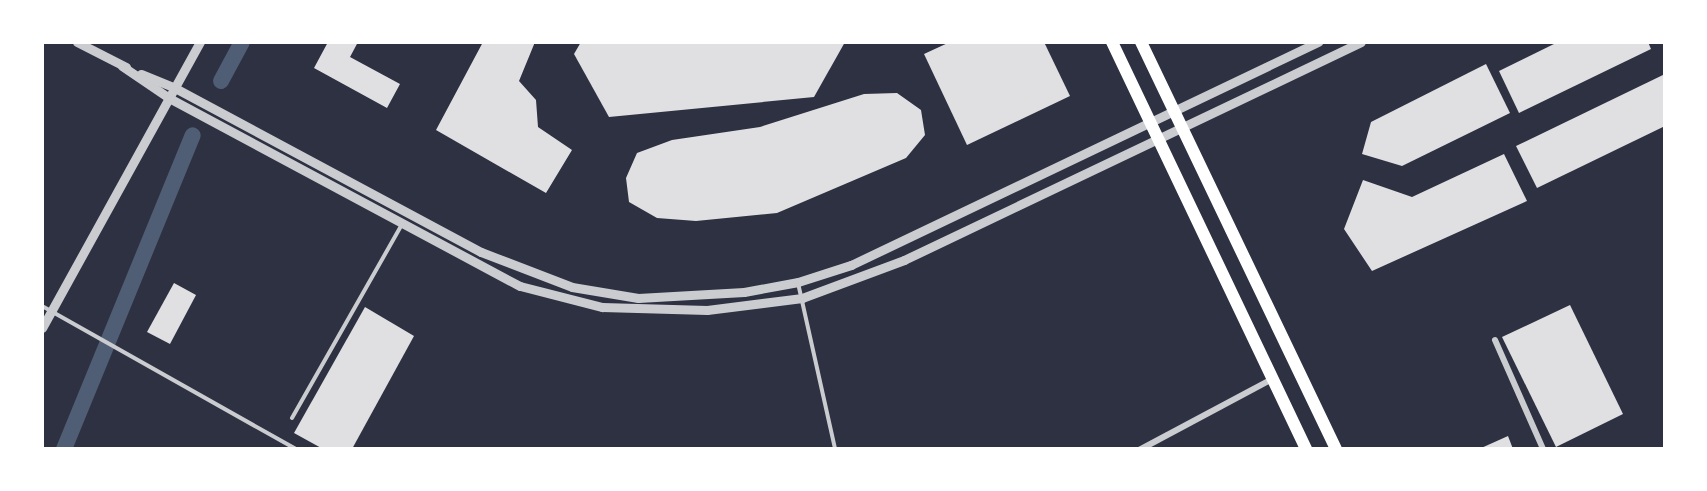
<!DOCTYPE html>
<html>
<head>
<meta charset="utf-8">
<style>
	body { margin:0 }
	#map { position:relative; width:1707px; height:491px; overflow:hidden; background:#2d3142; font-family:"Titillium Web",sans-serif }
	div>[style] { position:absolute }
	.canal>* { height:16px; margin:-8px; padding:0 8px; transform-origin:8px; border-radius:8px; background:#4f5d75 }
	.building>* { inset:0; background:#e0e0e3 }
	.service>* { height:4px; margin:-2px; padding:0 2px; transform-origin:2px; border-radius:2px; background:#caccd0 }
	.minor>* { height:6px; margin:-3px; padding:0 3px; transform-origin:3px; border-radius:3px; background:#caccd0 }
	.tertiary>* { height:9px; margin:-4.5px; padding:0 4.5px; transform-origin:4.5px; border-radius:4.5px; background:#caccd0 }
	.trunk>* { height:12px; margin:-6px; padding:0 6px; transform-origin:6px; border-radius:6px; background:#fff }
	span { translate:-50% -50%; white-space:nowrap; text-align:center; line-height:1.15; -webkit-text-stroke:4.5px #fff; paint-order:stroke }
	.frame { position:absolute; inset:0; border:44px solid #fff; pointer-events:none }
</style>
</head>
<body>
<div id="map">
	<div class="canal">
		<i style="left:221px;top:81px;width:44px;rotate:-61.7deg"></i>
		<i style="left:64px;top:449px;width:339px;rotate:-67.7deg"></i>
	</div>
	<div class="building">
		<i style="clip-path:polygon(328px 42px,358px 42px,350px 57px,400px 84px,387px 108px,314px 68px)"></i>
		<i style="clip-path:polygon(483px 42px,535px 42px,519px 81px,536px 100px,538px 127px,572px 150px,546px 193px,436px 130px)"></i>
		<i style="clip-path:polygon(581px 42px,845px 42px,814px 97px,609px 117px,574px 54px)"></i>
		<i style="clip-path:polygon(950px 42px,1044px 42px,1070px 96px,967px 145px,924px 54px)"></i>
		<i style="clip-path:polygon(1558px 42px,1648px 42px,1651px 49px,1519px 113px,1499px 71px)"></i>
		<i style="clip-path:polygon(1486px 64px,1510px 113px,1402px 166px,1362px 154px,1371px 122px)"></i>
		<i style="clip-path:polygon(1665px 74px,1665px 126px,1537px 188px,1516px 146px)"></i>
		<i style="clip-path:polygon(897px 93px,921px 110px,925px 135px,906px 158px,777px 213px,696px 221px,657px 218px,629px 202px,626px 178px,637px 153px,672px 140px,760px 127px,864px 94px)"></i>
		<i style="clip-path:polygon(1504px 154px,1527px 201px,1372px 271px,1344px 229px,1363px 180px,1412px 197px)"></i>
		<i style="clip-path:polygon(174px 283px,196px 295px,170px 344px,147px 332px)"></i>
		<i style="clip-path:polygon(1570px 305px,1623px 414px,1556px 447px,1502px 337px)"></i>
		<i style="clip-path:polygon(365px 307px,414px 336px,352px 449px,323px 449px,294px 433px)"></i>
		<i style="clip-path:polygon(1508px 436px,1513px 449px,1479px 449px)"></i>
	</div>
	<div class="service">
		<i style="left:798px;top:283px;width:170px;rotate:77.4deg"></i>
		<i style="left:42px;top:306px;width:291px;rotate:29.4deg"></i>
		<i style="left:292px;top:418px;width:223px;rotate:-60.4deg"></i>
	</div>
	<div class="minor">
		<i style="left:1495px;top:340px;width:119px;rotate:66.2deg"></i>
		<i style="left:1141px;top:449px;width:149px;rotate:-28.1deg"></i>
	</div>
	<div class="tertiary">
		<i style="left:77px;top:42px;width:55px;rotate:27deg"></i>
		<i style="left:122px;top:66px;width:57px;rotate:34.2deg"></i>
		<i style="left:169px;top:98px;width:398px;rotate:28.2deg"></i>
		<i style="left:520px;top:286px;width:85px;rotate:14.4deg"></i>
		<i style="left:602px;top:307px;width:105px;rotate:1.6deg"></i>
		<i style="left:707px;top:310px;width:96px;rotate:-7.2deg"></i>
		<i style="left:802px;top:298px;width:109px;rotate:-20.4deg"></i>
		<i style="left:904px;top:260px;width:506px;rotate:-25.5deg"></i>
		<i style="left:141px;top:74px;width:37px;rotate:22deg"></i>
		<i style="left:175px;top:88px;width:347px;rotate:28.2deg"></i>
		<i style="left:481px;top:252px;width:97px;rotate:21deg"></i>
		<i style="left:572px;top:287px;width:67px;rotate:9.5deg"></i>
		<i style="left:638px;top:298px;width:106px;rotate:-3.2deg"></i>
		<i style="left:744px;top:292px;width:55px;rotate:-10.5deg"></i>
		<i style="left:798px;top:282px;width:56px;rotate:-17.8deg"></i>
		<i style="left:851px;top:265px;width:518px;rotate:-25.53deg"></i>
		<i style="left:42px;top:328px;width:327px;rotate:-61.1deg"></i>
	</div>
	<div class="trunk">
		<i style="left:1112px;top:42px;width:451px;rotate:64.5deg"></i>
		<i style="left:1141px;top:42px;width:451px;rotate:64.4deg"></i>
	</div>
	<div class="frame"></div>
</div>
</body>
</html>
